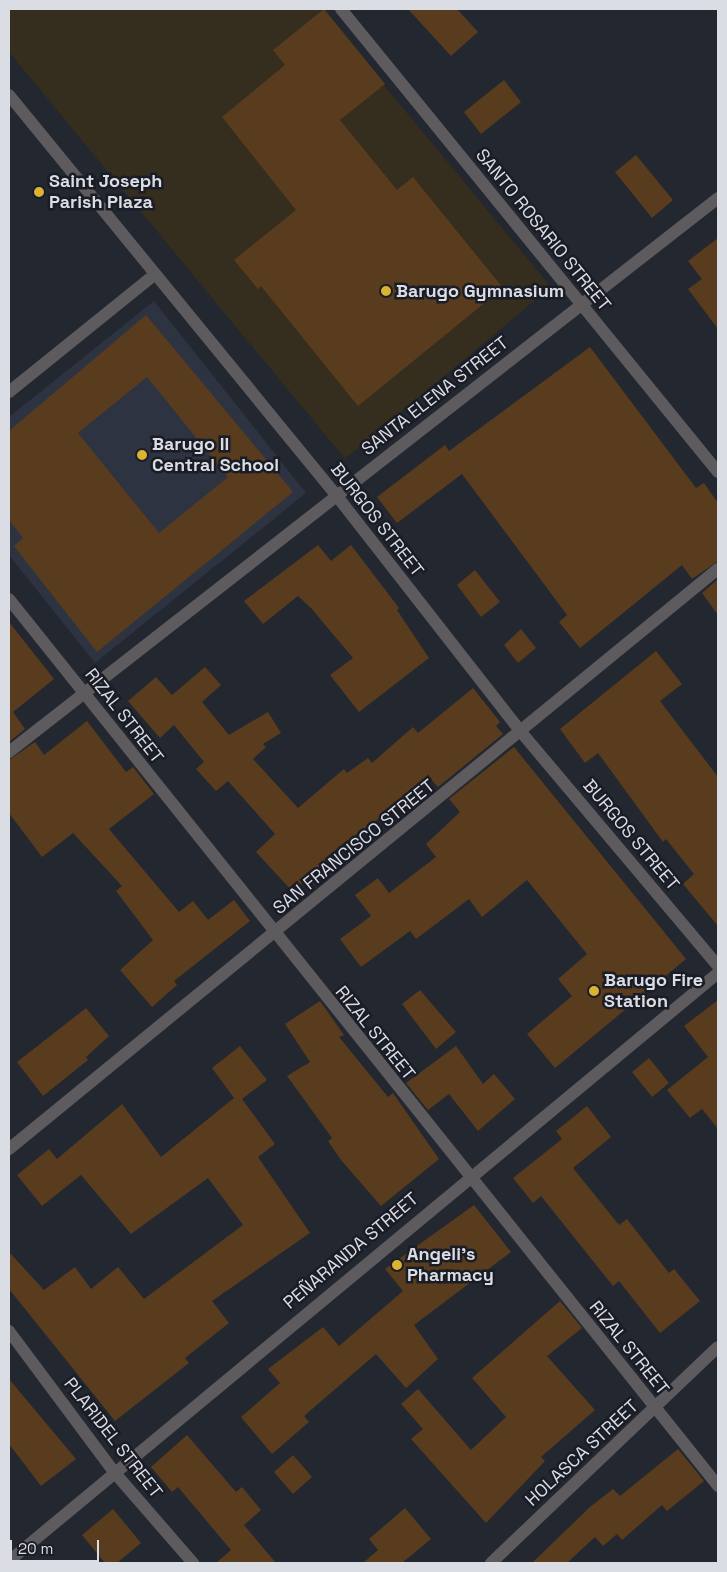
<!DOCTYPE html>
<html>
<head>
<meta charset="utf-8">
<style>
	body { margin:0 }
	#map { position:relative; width:727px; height:1572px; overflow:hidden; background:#232730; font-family:"Space Grotesk",sans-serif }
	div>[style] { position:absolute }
	.commercial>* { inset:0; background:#352d1d }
	.built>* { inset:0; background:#2d3341 }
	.building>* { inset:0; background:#593c1d }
	.minor>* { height:12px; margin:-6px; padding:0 6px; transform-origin:6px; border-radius:6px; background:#5e5b5f }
	.tertiary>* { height:12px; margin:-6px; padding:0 6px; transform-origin:6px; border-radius:6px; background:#5e5b5f }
	.dots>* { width:14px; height:14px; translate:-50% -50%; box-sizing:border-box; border:2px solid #1a1d26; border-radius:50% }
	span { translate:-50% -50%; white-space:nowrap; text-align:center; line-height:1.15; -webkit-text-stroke:5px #1a1d26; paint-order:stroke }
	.poi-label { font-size:18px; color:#dbdde4; font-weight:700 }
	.left { translate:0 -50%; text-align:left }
	.street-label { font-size:18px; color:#dbdde4 }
	.frame { position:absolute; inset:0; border:10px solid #dbdde4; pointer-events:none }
	.scale { position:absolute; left:10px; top:1540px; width:89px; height:22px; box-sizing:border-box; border:2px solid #dbdde4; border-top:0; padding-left:6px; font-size:15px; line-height:18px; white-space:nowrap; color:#dbdde4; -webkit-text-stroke:4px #1a1d26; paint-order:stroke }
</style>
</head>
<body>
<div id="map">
	<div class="commercial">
		<i style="clip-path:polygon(9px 9px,321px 9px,551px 287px,345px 459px,9px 52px)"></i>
	</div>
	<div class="built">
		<i style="clip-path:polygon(154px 301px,306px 493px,95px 663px,9px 555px,9px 417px)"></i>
	</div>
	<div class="building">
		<i style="clip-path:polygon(324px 9px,385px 84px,340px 120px,397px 190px,413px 177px,503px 288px,358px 406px,261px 286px,258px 289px,234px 260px,296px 210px,222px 117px,285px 65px,273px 50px)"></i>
		<i style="clip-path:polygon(408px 9px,457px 9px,478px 32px,451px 56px)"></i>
		<i style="clip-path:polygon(504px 80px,521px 102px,481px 134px,464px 112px)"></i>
		<i style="clip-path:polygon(636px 155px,673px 200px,652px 218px,615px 172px)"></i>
		<i style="clip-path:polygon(718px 238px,718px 329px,688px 289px,702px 279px,688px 261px)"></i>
		<i style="clip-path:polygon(evenodd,146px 315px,293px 492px,97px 652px,14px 546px,23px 538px,9px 520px,9px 431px,146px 315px,147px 377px,228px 477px,159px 533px,78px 433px,147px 377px)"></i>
		<i style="clip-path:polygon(590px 347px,696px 488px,704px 483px,718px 503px,718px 561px,692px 579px,682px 565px,580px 648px,559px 622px,567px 615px,462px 474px,397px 523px,377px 497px,445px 445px,449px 451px)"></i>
		<i style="clip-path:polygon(318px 545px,331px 561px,351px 545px,399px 608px,397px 610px,429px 658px,359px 712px,330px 675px,353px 658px,311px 608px,298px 596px,263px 624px,244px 601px)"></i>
		<i style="clip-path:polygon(475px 570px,500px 602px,481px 617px,457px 585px)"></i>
		<i style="clip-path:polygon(718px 579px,718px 615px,702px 593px)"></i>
		<i style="clip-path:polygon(9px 622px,54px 679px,13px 712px,25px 729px,9px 742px)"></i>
		<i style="clip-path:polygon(521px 629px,536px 648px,518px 663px,504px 645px)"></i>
		<i style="clip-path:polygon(656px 651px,682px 684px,660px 701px,718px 777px,718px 926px,683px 884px,694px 874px,666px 839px,663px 842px,598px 753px,585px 763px,560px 729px)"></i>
		<i style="clip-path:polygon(205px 667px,221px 685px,202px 702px,229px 735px,268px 712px,281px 733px,263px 744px,266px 747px,253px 759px,298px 808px,344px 769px,347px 773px,368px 758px,372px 763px,413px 727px,418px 733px,473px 688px,500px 722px,496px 726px,503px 734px,438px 787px,429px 777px,401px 803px,340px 846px,293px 892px,256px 852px,275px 834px,228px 781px,216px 791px,196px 769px,204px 762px,174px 725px,160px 738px,128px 701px,156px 677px,172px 695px)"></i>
		<i style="clip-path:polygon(87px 721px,126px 772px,133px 767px,154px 794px,109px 829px,179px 912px,193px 901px,208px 920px,234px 900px,250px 921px,174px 981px,177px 985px,152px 1007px,120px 970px,153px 940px,116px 891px,122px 886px,73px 833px,42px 857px,9px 813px,9px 760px,35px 742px,44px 755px)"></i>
		<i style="clip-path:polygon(514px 747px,686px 959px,555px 1068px,527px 1034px,572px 996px,558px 979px,587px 954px,527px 880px,482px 917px,469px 899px,416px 939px,410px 931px,361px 967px,340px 939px,371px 916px,355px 895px,378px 878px,389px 893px,436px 857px,426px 844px,460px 812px,449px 799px)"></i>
		<i style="clip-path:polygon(420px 990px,456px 1032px,436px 1049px,402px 1004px)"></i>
		<i style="clip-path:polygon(718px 1000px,718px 1129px,702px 1109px,690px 1118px,667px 1090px,708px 1057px,684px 1026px)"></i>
		<i style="clip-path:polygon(320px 1001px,344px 1035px,339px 1037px,388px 1097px,393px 1093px,439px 1159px,381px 1206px,341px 1160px,328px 1141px,332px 1138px,287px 1076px,310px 1062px,285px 1024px)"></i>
		<i style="clip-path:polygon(86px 1008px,109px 1036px,86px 1057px,88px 1060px,43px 1096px,17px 1062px)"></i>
		<i style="clip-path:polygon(240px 1046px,267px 1080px,242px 1099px,275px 1144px,258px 1157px,310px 1233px,212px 1301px,229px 1323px,185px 1358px,189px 1363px,115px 1421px,9px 1289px,9px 1252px,44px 1290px,75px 1267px,91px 1289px,118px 1267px,144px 1299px,243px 1225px,208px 1178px,131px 1234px,81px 1175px,42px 1206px,17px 1175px,49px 1149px,57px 1159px,122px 1104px,161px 1157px,234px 1098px,212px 1068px)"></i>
		<i style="clip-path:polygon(456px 1046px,483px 1084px,494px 1074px,515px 1099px,478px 1131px,449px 1094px,428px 1110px,406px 1083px)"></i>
		<i style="clip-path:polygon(649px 1058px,669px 1083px,652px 1097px,632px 1072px)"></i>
		<i style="clip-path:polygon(587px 1106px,611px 1137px,573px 1168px,619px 1225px,627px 1219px,669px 1273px,674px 1269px,700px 1301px,660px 1333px,619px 1281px,613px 1286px,541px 1196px,533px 1203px,513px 1178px,562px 1139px,556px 1131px)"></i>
		<i style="clip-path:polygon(474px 1205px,511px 1252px,414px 1325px,438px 1359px,406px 1388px,376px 1354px,304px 1416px,309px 1422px,272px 1454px,241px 1417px,280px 1383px,268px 1369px,323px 1327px,339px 1346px,403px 1291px,385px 1269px)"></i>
		<i style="clip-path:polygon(560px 1301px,582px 1328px,547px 1356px,595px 1410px,541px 1457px,545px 1461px,486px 1523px,411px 1439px,423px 1429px,401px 1404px,418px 1389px,471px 1450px,506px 1417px,472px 1378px)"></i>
		<i style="clip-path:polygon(9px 1379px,76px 1459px,41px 1486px,9px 1444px)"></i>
		<i style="clip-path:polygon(187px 1435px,236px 1492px,242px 1487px,261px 1510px,244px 1525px,276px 1563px,216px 1563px,231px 1550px,178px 1487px,172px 1492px,151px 1467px)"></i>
		<i style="clip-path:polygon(678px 1449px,704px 1481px,667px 1511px,662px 1505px,622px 1540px,617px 1534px,603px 1546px,595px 1537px,567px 1563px,532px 1563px,590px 1507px,613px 1489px,620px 1496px)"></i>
		<i style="clip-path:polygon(293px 1455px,312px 1477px,293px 1494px,274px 1472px)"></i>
		<i style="clip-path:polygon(405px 1508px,431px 1539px,402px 1563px,363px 1563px,378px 1550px,369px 1539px)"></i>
		<i style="clip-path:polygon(113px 1509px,141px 1543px,117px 1563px,105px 1563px,82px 1535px)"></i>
	</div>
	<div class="minor">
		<i style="left:341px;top:9px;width:597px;rotate:50.85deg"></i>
		<i style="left:9px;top:392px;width:185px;rotate:-38.9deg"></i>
		<i style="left:9px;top:599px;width:1136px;rotate:51.36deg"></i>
		<i style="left:9px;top:752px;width:900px;rotate:-38deg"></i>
		<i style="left:9px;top:1149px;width:916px;rotate:-39.29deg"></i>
		<i style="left:9px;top:1331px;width:176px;rotate:53.3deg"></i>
		<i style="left:114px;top:1472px;width:121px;rotate:49deg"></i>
		<i style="left:491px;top:1563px;width:313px;rotate:-43.6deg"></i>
	</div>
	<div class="tertiary">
		<i style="left:9px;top:95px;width:517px;rotate:50.73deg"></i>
		<i style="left:336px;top:495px;width:301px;rotate:52deg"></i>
		<i style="left:521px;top:732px;width:306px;rotate:49.9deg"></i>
		<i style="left:9px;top:1561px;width:921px;rotate:-39.67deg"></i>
	</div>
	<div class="dots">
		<i style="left:39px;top:192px;background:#dcb233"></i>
		<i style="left:386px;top:291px;background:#dcb233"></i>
		<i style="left:142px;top:455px;background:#dcb233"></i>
		<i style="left:594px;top:991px;background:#dcb233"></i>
		<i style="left:397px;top:1265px;background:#dcb233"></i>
	</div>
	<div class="poi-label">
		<span class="left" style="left:49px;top:192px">Saint Joseph<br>Parish Plaza</span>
		<span class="left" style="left:396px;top:291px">Barugo Gymnasium</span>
		<span class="left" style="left:152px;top:455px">Barugo II<br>Central School</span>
		<span class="left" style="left:604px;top:991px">Barugo Fire<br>Station</span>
		<span class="left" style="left:407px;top:1265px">Angeli's<br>Pharmacy</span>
	</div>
	<div class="street-label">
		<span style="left:543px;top:230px;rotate:51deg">SANTO ROSARIO STREET</span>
		<span style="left:435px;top:396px;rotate:-38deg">SANTA ELENA STREET</span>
		<span style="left:377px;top:520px;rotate:52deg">BURGOS STREET</span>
		<span style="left:124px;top:716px;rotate:52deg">RIZAL STREET</span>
		<span style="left:631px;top:835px;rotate:50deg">BURGOS STREET</span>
		<span style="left:354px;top:847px;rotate:-39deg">SAN FRANCISCO STREET</span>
		<span style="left:375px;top:1033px;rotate:51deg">RIZAL STREET</span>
		<span style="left:351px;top:1251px;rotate:-40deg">PEÑARANDA STREET</span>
		<span style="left:629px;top:1348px;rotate:51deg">RIZAL STREET</span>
		<span style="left:113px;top:1438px;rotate:52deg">PLARIDEL STREET</span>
		<span style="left:582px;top:1453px;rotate:-43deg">HOLASCA STREET</span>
	</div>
	<div class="frame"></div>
	<div class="scale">20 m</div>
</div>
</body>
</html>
